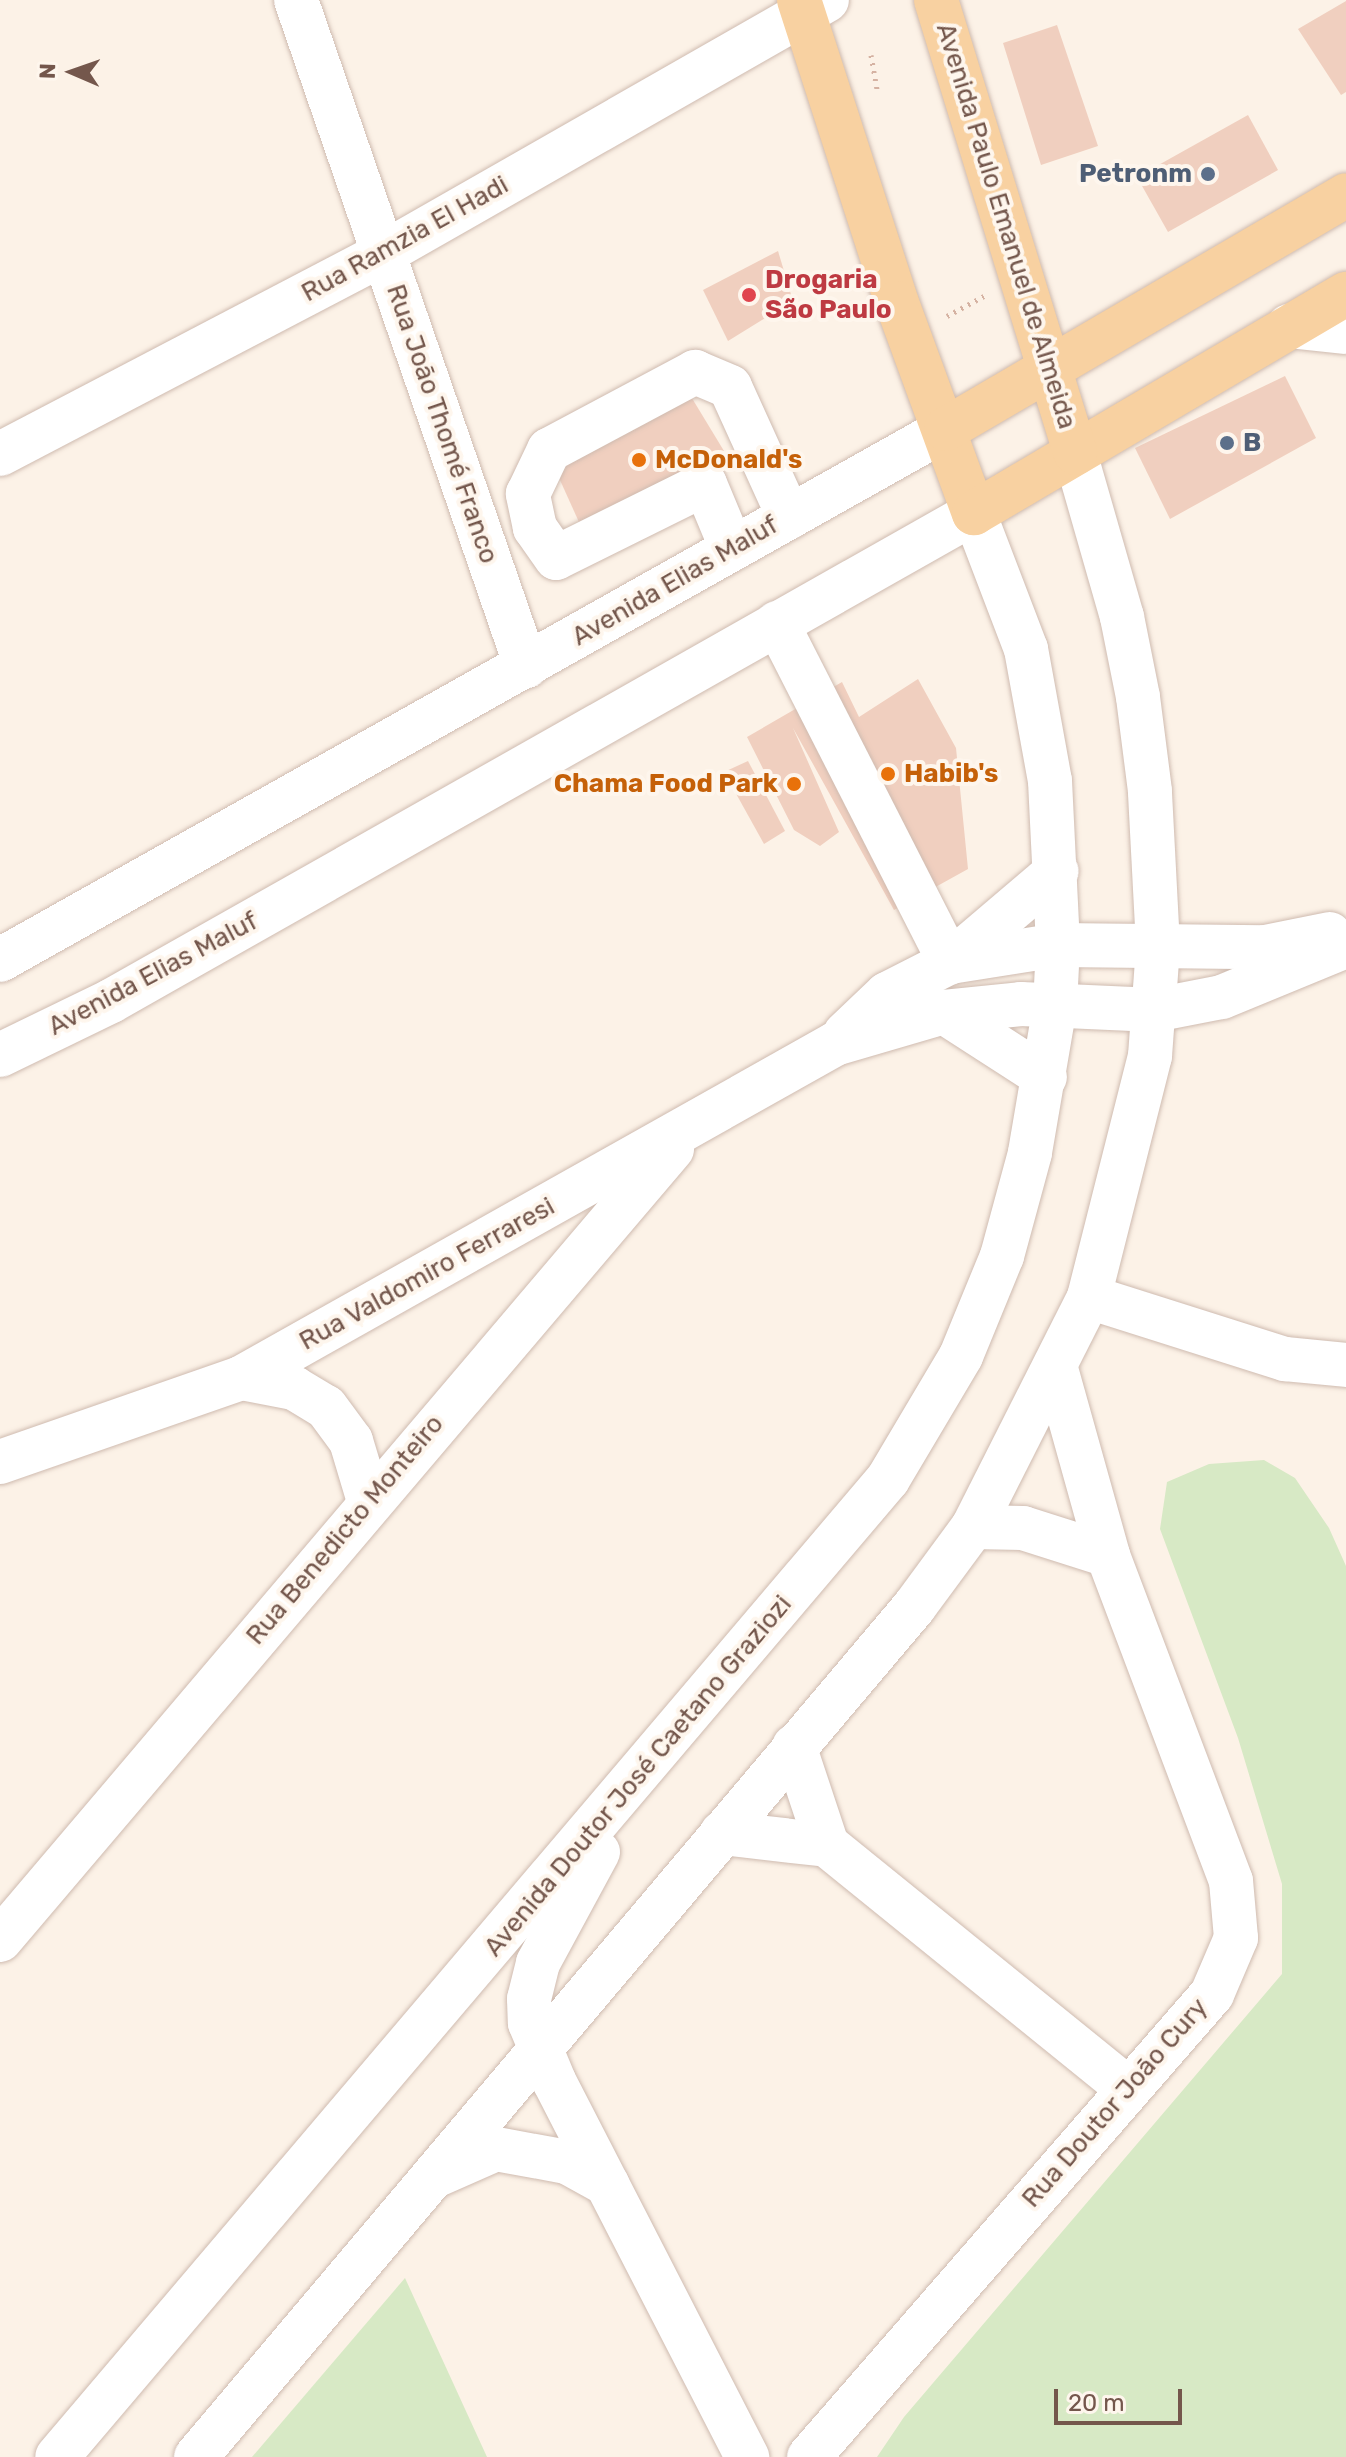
<!DOCTYPE html>
<html>
<head>
<meta charset="utf-8">
<style>
	body { margin:0 }
	#map { position:relative; width:1346px; height:2457px; overflow:hidden; background:#fcf2e7; font-family:Rubik,sans-serif }
	div>[style] { position:absolute }
	.green>* { inset:0; background:#d7e9c5 }
	.building>* { inset:0; background:#f0cfbf }
	.path>* { height:5px; margin-top:-2.5px; transform-origin:0; background:repeating-linear-gradient(90deg,#d5b2a2 0 2px,transparent 0 8px) }
	.roads { filter:drop-shadow(0 0 2px #cfbbb0) drop-shadow(0 0 2px #cfbbb0) }
	.minor>* { height:44px; margin:-22px; padding:0 22px; transform-origin:22px; border-radius:22px; background:#fff }
	.major>* { height:44px; margin:-22px; padding:0 22px; transform-origin:22px; border-radius:22px; background:#f8d1a1 }
	.dots>* { width:22px; height:22px; translate:-50% -50%; box-sizing:border-box; border:4px solid #fef6ed; border-radius:50% }
	span { translate:-50% -50%; white-space:nowrap; text-align:center; line-height:1.15; -webkit-text-stroke:8px #fef6ed; paint-order:stroke }
	.service-label { font-size:26px; color:#4e5e75; font-weight:700 }
	.right { translate:-100% -50%; text-align:right }
	.left { translate:0 -50%; text-align:left }
	.street-label { font-size:26px; color:#74574c }
	.health-label { font-size:26px; color:#be3a42; font-weight:700 }
	.food-label { font-size:26px; color:#c56008; font-weight:700 }
	.north { position:absolute; left:32px; top:32px; width:80px; height:80px; -webkit-text-stroke:6px #fef6ed; paint-order:stroke; rotate:272deg; font-size:22px; font-weight:700; line-height:32px; text-align:center; color:#74574c }
	.north::after { content:''; display:block; margin:auto; width:28px; height:36px; background:#74574c; clip-path:polygon(50% 0,100% 100%,50% 72%,0 100%) }
	.scale { position:absolute; left:1054px; top:2389px; width:128px; height:36px; box-sizing:border-box; border:4px solid #74574c; border-top:0; padding-left:10px; font-size:24px; line-height:28px; white-space:nowrap; color:#74574c; -webkit-text-stroke:6px #fef6ed; paint-order:stroke }
</style>
</head>
<body>
<div id="map">
	<div class="green">
		<i style="clip-path:polygon(1264px 1460px,1295px 1478px,1329px 1528px,1346px 1566px,1346px 2457px,877px 2457px,904px 2417px,1282px 1974px,1282px 1884px,1238px 1738px,1160px 1529px,1167px 1482px,1209px 1464px)"></i>
		<i style="clip-path:polygon(405px 2278px,487px 2457px,252px 2457px)"></i>
	</div>
	<div class="building">
		<i style="clip-path:polygon(1346px 1px,1346px 92px,1341px 95px,1298px 29px)"></i>
		<i style="clip-path:polygon(1057px 25px,1098px 146px,1041px 165px,1003px 43px)"></i>
		<i style="clip-path:polygon(1248px 115px,1278px 170px,1168px 232px,1137px 177px)"></i>
		<i style="clip-path:polygon(778px 251px,793px 301px,728px 341px,703px 290px)"></i>
		<i style="clip-path:polygon(1285px 376px,1316px 438px,1170px 519px,1135px 448px)"></i>
		<i style="clip-path:polygon(687px 390px,724px 451px,583px 531px,555px 469px)"></i>
		<i style="clip-path:polygon(918px 679px,956px 748px,968px 869px,894px 910px,793px 728px,839px 832px,820px 846px,794px 830px,747px 737px,842px 682px,859px 717px)"></i>
		<i style="clip-path:polygon(748px 761px,785px 831px,764px 844px,724px 772px)"></i>
	</div>
	<div class="path">
		<i style="left:871px;top:55px;width:39px;rotate:80deg"></i>
		<i style="left:947px;top:316px;width:42px;rotate:-28.4deg"></i>
	</div>
	<div class="roads">
		<div class="minor">
			<i style="left:296px;top:0;width:705px;rotate:70.95deg"></i>
			<i style="left:1289px;top:326px;width:57px;rotate:6deg"></i>
			<i style="left:0;top:454px;width:433px;rotate:-27.6deg"></i>
			<i style="left:384px;top:253px;width:510px;rotate:-29.73deg"></i>
			<i style="left:732px;top:549px;width:70px;rotate:-112.6deg"></i>
			<i style="left:705px;top:484px;width:166px;rotate:153.6deg"></i>
			<i style="left:556px;top:558px;width:37px;rotate:-125deg"></i>
			<i style="left:535px;top:528px;width:35px;rotate:-102deg"></i>
			<i style="left:528px;top:494px;width:49px;rotate:-64.5deg"></i>
			<i style="left:549px;top:450px;width:166px;rotate:-28.1deg"></i>
			<i style="left:695px;top:372px;width:38px;rotate:23deg"></i>
			<i style="left:730px;top:387px;width:143px;rotate:65.6deg"></i>
			<i style="left:777px;top:623px;width:381px;rotate:63deg"></i>
			<i style="left:950px;top:962px;width:140px;rotate:-40.4deg"></i>
			<i style="left:0;top:960px;width:1085px;rotate:-29.31deg"></i>
			<i style="left:944px;top:1012px;width:120px;rotate:32.8deg"></i>
			<i style="left:845px;top:1034px;width:58px;rotate:-43.6deg"></i>
			<i style="left:887px;top:994px;width:71px;rotate:-26.9deg"></i>
			<i style="left:950px;top:962px;width:109px;rotate:-8.9deg"></i>
			<i style="left:1058px;top:945px;width:207px;rotate:0.6deg"></i>
			<i style="left:1265px;top:947px;width:66px;rotate:-11.3deg"></i>
			<i style="left:0;top:1055px;width:123px;rotate:-25.9deg"></i>
			<i style="left:111px;top:1001px;width:991px;rotate:-29.49deg"></i>
			<i style="left:974px;top:513px;width:146px;rotate:69.1deg"></i>
			<i style="left:1026px;top:649px;width:134px;rotate:79.7deg"></i>
			<i style="left:1050px;top:781px;width:164px;rotate:87.2deg"></i>
			<i style="left:1058px;top:945px;width:61px;rotate:92.8deg"></i>
			<i style="left:1055px;top:1006px;width:149px;rotate:99.7deg"></i>
			<i style="left:1030px;top:1153px;width:107px;rotate:105.2deg"></i>
			<i style="left:1002px;top:1256px;width:108px;rotate:112.3deg"></i>
			<i style="left:961px;top:1356px;width:143px;rotate:120.7deg"></i>
			<i style="left:888px;top:1479px;width:1283px;rotate:130.35deg"></i>
			<i style="left:1089px;top:1297px;width:206px;rotate:17.6deg"></i>
			<i style="left:1285px;top:1359px;width:61px;rotate:5.6deg"></i>
			<i style="left:241px;top:1378px;width:54px;rotate:10.7deg"></i>
			<i style="left:294px;top:1388px;width:37px;rotate:31deg"></i>
			<i style="left:326px;top:1407px;width:42px;rotate:53.7deg"></i>
			<i style="left:351px;top:1441px;width:63px;rotate:73.3deg"></i>
			<i style="left:0;top:1462px;width:255px;rotate:-19.2deg"></i>
			<i style="left:241px;top:1378px;width:681px;rotate:-29.35deg"></i>
			<i style="left:835px;top:1044px;width:114px;rotate:-16.4deg"></i>
			<i style="left:944px;top:1012px;width:77px;rotate:-5.9deg"></i>
			<i style="left:1021px;top:1004px;width:134px;rotate:2.6deg"></i>
			<i style="left:1155px;top:1010px;width:68px;rotate:-11deg"></i>
			<i style="left:1222px;top:997px;width:134px;rotate:-22.4deg"></i>
			<i style="left:973px;top:1527px;width:50px;rotate:1.1deg"></i>
			<i style="left:1023px;top:1528px;width:89px;rotate:17.6deg"></i>
			<i style="left:1108px;top:1555px;width:193px;rotate:-105.6deg"></i>
			<i style="left:722px;top:1833px;width:106px;rotate:6.5deg"></i>
			<i style="left:827px;top:1845px;width:104px;rotate:-108.4deg"></i>
			<i style="left:827px;top:1845px;width:385px;rotate:39deg"></i>
			<i style="left:598px;top:1852px;width:126px;rotate:118.4deg"></i>
			<i style="left:538px;top:1963px;width:37px;rotate:104deg"></i>
			<i style="left:529px;top:1999px;width:24px;rotate:88deg"></i>
			<i style="left:530px;top:2023px;width:63px;rotate:67.5deg"></i>
			<i style="left:554px;top:2081px;width:423px;rotate:62.8deg"></i>
			<i style="left:0;top:1940px;width:1038px;rotate:-49.65deg"></i>
			<i style="left:439px;top:2174px;width:62px;rotate:-23.7deg"></i>
			<i style="left:496px;top:2149px;width:72px;rotate:10.4deg"></i>
			<i style="left:567px;top:2162px;width:46px;rotate:28.8deg"></i>
			<i style="left:196px;top:2457px;width:1113px;rotate:-49.81deg"></i>
			<i style="left:914px;top:1607px;width:99px;rotate:-53.6deg"></i>
			<i style="left:973px;top:1527px;width:258px;rotate:-63.2deg"></i>
			<i style="left:1089px;top:1297px;width:249px;rotate:-75.8deg"></i>
			<i style="left:1150px;top:1056px;width:110px;rotate:-85.8deg"></i>
			<i style="left:1158px;top:946px;width:155px;rotate:-93deg"></i>
			<i style="left:1150px;top:791px;width:95px;rotate:-97.3deg"></i>
			<i style="left:1138px;top:697px;width:82px;rotate:-101.3deg"></i>
			<i style="left:1122px;top:617px;width:171px;rotate:-106deg"></i>
			<i style="left:809px;top:2457px;width:614px;rotate:-48.96deg"></i>
			<i style="left:1212px;top:1994px;width:61px;rotate:-66.8deg"></i>
			<i style="left:1236px;top:1938px;width:57px;rotate:-95deg"></i>
			<i style="left:1231px;top:1881px;width:348px;rotate:-110.7deg"></i>
		</div>
		<div class="major">
			<i style="left:799px;top:0;width:318px;rotate:72.1deg"></i>
			<i style="left:897px;top:303px;width:224px;rotate:69.9deg"></i>
			<i style="left:974px;top:513px;width:432px;rotate:-30.5deg"></i>
			<i style="left:936px;top:0;width:474px;rotate:72.9deg"></i>
			<i style="left:946px;top:429px;width:463px;rotate:-30.3deg"></i>
		</div>
	</div>
	<div class="dots">
		<i style="left:1208px;top:174px;background:#5c6f8a"></i>
		<i style="left:749px;top:295px;background:#e0444e"></i>
		<i style="left:1227px;top:443px;background:#5c6f8a"></i>
		<i style="left:639px;top:460px;background:#e8710a"></i>
		<i style="left:888px;top:774px;background:#e8710a"></i>
		<i style="left:794px;top:784px;background:#e8710a"></i>
	</div>
	<div class="service-label">
		<span class="right" style="left:1192px;top:174px">Petronm</span>
		<span class="left" style="left:1243px;top:443px">B</span>
	</div>
	<div class="street-label">
		<span style="left:1006px;top:226px;rotate:73deg">Avenida Paulo Emanuel de Almeida</span>
		<span style="left:405px;top:239px;rotate:-29deg">Rua Ramzia El Hadi</span>
		<span style="left:442px;top:424px;rotate:71deg">Rua João Thomé Franco</span>
		<span style="left:675px;top:581px;rotate:-30deg">Avenida Elias Maluf</span>
		<span style="left:153px;top:974px;rotate:-28deg">Avenida Elias Maluf</span>
		<span style="left:427px;top:1274px;rotate:-29deg">Rua Valdomiro Ferraresi</span>
		<span style="left:345px;top:1530px;rotate:-50deg">Rua Benedicto Monteiro</span>
		<span style="left:638px;top:1776px;rotate:-50deg">Avenida Doutor José Caetano Graziozi</span>
		<span style="left:1115px;top:2103px;rotate:-49deg">Rua Doutor João Cury</span>
	</div>
	<div class="health-label">
		<span class="left" style="left:765px;top:295px">Drogaria<br>São Paulo</span>
	</div>
	<div class="food-label">
		<span class="left" style="left:655px;top:460px">McDonald's</span>
		<span class="left" style="left:904px;top:774px">Habib's</span>
		<span class="right" style="left:778px;top:784px">Chama Food Park</span>
	</div>
	<div class="north">N</div>
	<div class="scale">20 m</div>
</div>
</body>
</html>
